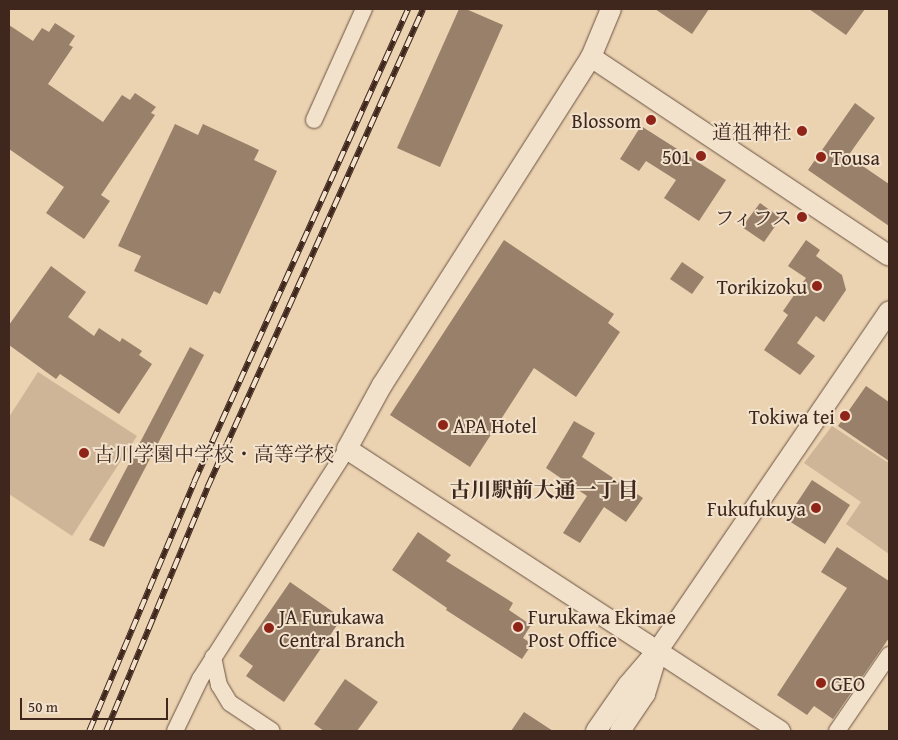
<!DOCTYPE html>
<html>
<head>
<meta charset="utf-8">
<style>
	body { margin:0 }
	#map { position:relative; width:898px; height:740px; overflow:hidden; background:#ebd2b0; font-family:"Gentium Book Plus","Noto Serif JP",serif }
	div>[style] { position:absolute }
	.green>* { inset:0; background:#ceb597 }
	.building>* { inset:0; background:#98806a }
	.roads { filter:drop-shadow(0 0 1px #6a5242) drop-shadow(0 0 1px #6a5242) }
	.minor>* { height:16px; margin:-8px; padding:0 8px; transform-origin:8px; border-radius:8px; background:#f2e2cc }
	.tertiary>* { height:20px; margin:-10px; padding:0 10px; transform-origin:10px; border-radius:10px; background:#f2e2cc }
	.rail>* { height:5.5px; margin-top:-2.75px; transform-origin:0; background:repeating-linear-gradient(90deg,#f2e2cc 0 11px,#3f271e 0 22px); box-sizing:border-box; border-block:1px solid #3f271e }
	.dots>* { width:14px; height:14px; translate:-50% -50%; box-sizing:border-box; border:2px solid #f2e2cc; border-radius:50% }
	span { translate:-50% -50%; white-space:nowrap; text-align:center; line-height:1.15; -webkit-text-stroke:4px #f2e2cc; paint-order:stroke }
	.poi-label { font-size:20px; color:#3f271e }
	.right { translate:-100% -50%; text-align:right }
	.left { translate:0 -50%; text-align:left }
	.neighbourhood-label { font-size:21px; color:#3f271e; font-weight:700 }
	.frame { position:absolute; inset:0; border:10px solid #3f271e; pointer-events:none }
	.scale { position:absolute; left:20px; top:698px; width:148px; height:22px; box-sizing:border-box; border:2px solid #3f271e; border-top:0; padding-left:6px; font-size:15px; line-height:18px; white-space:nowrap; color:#3f271e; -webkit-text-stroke:4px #f2e2cc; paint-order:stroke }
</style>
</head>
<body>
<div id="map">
	<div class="green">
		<i style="clip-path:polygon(38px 372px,137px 436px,72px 536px,9px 494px,9px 417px)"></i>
		<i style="clip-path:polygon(832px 426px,887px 462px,889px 460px,889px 554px,846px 524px,861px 502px,804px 463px)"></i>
	</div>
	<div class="building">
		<i style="clip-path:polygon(459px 9px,466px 9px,503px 25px,440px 167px,397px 148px)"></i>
		<i style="clip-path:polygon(655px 9px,709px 9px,692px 34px)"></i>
		<i style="clip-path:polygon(809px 9px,865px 9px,846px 35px)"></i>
		<i style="clip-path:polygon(55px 23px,75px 36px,69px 45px,73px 47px,48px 84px,103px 122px,122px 95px,130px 100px,135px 93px,156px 107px,151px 113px,155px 115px,101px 195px,110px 201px,84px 239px,46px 213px,64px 187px,9px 149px,9px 25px,33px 41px,42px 28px,49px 32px)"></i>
		<i style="clip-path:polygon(855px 103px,875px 118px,848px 156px,889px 184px,889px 226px,808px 170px)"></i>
		<i style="clip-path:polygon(175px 124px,198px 135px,203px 124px,259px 150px,254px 160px,277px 171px,220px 294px,214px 291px,207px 305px,134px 271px,141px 256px,118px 246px)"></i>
		<i style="clip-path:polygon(641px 126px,726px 180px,699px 221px,664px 198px,676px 180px,646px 161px,639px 171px,620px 159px)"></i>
		<i style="clip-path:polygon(760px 203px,781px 218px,764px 242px,742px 227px)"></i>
		<i style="clip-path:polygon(504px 240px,614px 314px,608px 323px,620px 332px,576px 397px,534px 368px,470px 467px,390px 415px)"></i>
		<i style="clip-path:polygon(806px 240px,820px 250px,816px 256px,842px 275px,846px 290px,824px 322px,816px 316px,797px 343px,815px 356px,800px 375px,764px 350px,788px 315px,783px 311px,806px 278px,788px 266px)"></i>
		<i style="clip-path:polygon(682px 262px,704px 277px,692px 294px,670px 279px)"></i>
		<i style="clip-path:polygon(51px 266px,86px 292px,68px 317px,94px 336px,99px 328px,120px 342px,122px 338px,142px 351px,139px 355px,152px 364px,119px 414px,60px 374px,56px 379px,9px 345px,9px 325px)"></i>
		<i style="clip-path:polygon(190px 347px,204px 355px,104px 547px,89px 540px)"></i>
		<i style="clip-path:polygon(866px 386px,889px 402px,889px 461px,838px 426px)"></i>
		<i style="clip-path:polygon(574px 421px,595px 433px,582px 457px,643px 498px,626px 522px,604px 507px,580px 543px,563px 533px,587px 496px,546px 468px)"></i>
		<i style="clip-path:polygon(812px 480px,850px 505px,825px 544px,786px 519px)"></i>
		<i style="clip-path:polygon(418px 532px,451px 555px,446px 561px,513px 603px,509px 610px,531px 625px,523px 638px,532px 644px,522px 659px,446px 610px,447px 608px,392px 570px)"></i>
		<i style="clip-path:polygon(837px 547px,889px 581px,889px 638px,833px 719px,814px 706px,807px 715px,777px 695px,847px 588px,821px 572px)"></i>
		<i style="clip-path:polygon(290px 582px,342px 618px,284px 702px,246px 676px,253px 666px,239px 656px)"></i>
		<i style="clip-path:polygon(345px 679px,378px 702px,357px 731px,324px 731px,314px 724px)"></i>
		<i style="clip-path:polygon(524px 712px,553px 731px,511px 731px)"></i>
	</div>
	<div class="roads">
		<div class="minor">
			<i style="left:314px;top:120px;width:122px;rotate:-65.8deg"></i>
			<i style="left:213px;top:657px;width:29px;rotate:78deg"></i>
			<i style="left:219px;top:685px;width:21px;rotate:59deg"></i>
			<i style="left:230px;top:703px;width:50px;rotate:33.7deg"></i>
			<i style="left:175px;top:731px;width:58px;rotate:-64.3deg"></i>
			<i style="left:200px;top:679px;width:273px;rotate:-57.4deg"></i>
			<i style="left:837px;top:731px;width:92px;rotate:-55.6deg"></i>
		</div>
		<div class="tertiary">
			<i style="left:611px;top:9px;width:52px;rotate:112.6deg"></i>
			<i style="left:591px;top:57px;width:389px;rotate:122.5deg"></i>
			<i style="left:382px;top:385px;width:73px;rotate:118.7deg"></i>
			<i style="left:347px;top:449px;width:517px;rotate:33.07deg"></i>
			<i style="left:591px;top:57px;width:358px;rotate:33.7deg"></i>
			<i style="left:596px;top:731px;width:56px;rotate:-55.2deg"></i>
			<i style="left:628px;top:685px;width:46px;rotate:-49.4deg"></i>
			<i style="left:658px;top:650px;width:410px;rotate:-55.7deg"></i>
			<i style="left:620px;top:731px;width:45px;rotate:-56deg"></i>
			<i style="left:645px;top:694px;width:39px;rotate:-73deg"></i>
		</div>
	</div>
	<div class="rail">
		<i style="left:89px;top:731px;width:270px;rotate:-67.1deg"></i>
		<i style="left:194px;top:482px;width:519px;rotate:-65.66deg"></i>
		<i style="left:106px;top:731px;width:263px;rotate:-67.4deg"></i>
		<i style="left:207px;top:488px;width:525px;rotate:-65.73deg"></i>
	</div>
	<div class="dots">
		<i style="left:651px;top:120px;background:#8f2418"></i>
		<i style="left:802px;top:131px;background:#8f2418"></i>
		<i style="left:701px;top:156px;background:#8f2418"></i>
		<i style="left:821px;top:157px;background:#8f2418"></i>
		<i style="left:802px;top:217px;background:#8f2418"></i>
		<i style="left:817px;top:286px;background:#8f2418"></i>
		<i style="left:845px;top:416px;background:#8f2418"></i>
		<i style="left:443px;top:425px;background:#8f2418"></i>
		<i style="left:84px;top:453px;background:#8f2418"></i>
		<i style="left:816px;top:508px;background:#8f2418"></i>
		<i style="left:518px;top:627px;background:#8f2418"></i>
		<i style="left:269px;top:628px;background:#8f2418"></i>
		<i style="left:821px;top:683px;background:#8f2418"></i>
	</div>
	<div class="poi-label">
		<span class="right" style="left:641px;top:120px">Blossom</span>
		<span class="right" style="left:792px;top:131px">道祖神社</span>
		<span class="right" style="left:691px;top:156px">501</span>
		<span class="left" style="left:831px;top:157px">Tousa</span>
		<span class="right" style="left:792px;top:217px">フィフス</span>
		<span class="right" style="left:807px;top:286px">Torikizoku</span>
		<span class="right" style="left:835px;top:416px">Tokiwa tei</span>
		<span class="left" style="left:453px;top:425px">APA Hotel</span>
		<span class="left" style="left:94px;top:453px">古川学園中学校・高等学校</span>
		<span class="right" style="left:806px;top:508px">Fukufukuya</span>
		<span class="left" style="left:279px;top:628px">JA Furukawa<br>Central Branch</span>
		<span class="left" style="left:528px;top:628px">Furukawa Ekimae<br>Post Office</span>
		<span class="left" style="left:831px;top:683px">GEO</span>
	</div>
	<div class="neighbourhood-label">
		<span style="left:544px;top:490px">古川駅前大通一丁目</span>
	</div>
	<div class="frame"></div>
	<div class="scale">50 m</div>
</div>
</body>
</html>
